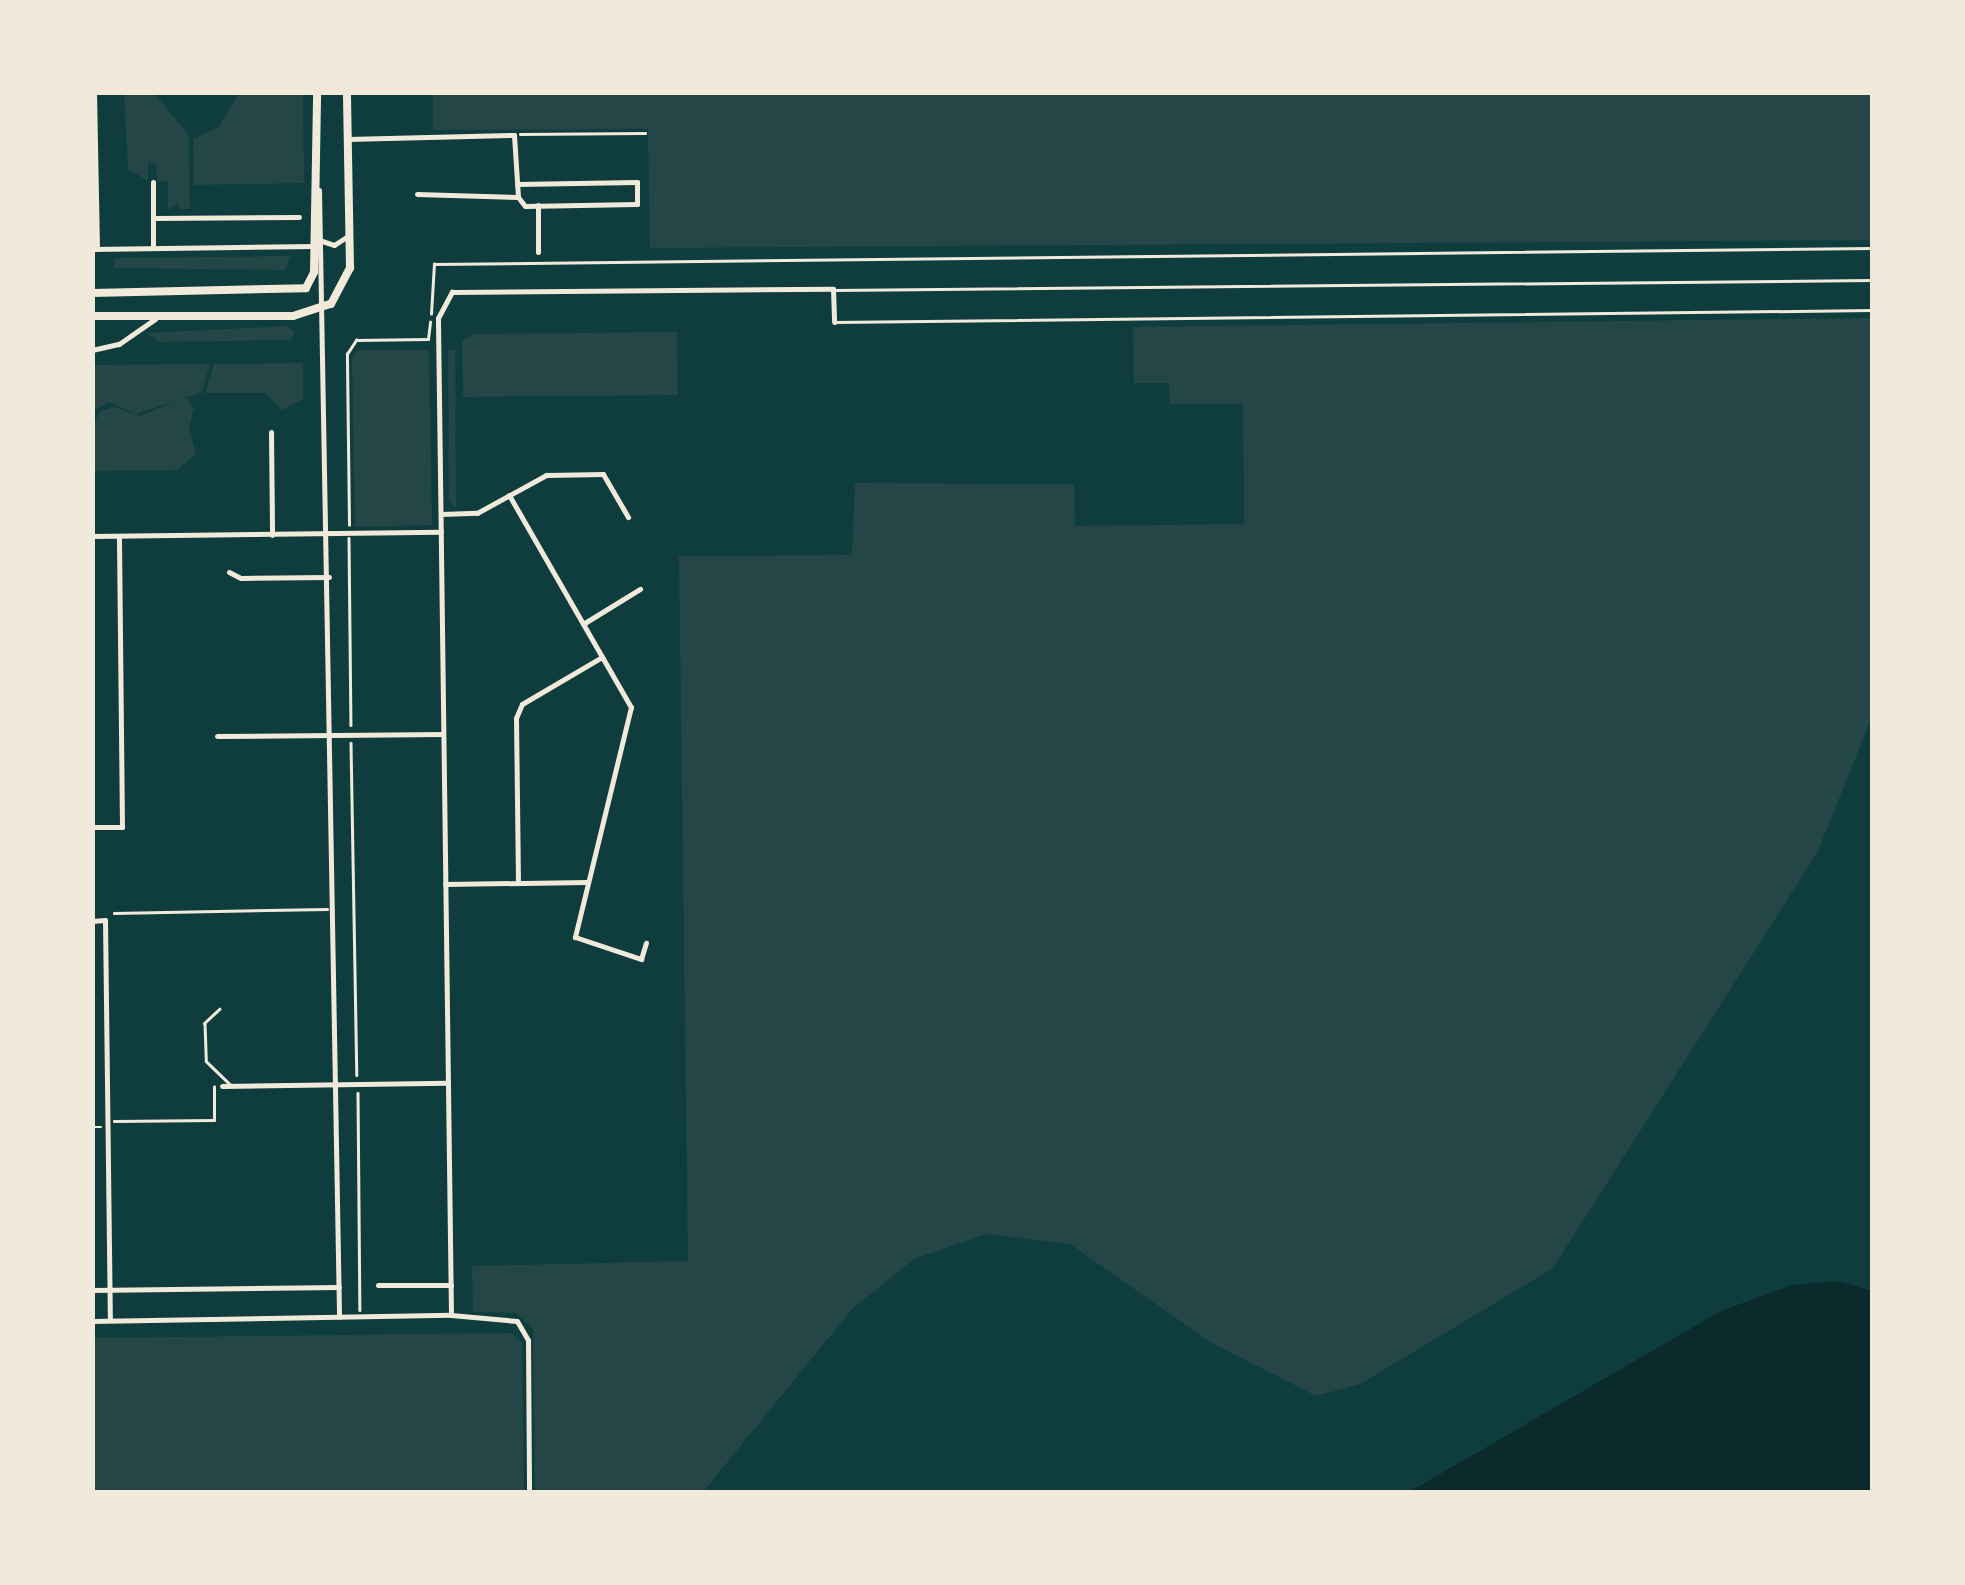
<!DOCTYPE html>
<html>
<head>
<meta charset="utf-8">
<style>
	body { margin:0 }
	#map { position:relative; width:1965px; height:1585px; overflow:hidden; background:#0f3d3e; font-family:Signika,sans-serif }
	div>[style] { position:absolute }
	.green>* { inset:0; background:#244646 }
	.water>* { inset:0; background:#0a2a2b }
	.path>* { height:2.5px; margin:-1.25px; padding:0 1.25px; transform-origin:1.25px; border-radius:1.25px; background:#f1e9da }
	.service>* { height:2.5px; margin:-1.25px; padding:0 1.25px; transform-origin:1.25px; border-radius:1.25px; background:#f1e9da }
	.minor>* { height:5px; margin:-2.5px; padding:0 2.5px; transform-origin:2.5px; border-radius:2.5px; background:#f1e9da }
	.secondary>* { height:8px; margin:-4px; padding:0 4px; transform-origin:4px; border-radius:4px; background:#f1e9da }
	span { translate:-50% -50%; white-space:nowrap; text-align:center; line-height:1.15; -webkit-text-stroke:10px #f1e9da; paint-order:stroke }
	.frame { position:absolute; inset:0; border:95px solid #f1e9da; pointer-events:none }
</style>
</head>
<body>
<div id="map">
	<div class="green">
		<i style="clip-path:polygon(124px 93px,156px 95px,189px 136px,190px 209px,179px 209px,178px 203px,168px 210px,168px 182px,157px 181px,156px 163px,148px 163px,148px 181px,128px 169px)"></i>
		<i style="clip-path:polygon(239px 93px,303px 94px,304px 183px,194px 185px,193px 139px,219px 127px)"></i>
		<i style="clip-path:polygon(433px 93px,1872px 93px,1872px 240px,650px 248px,648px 129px,433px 130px)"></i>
		<i style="clip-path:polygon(291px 256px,285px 270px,114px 268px,114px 258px)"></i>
		<i style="clip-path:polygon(1872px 318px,1872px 717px,1817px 853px,1553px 1268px,1360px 1384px,1316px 1396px,1212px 1343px,1070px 1244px,986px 1234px,914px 1259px,852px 1309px,703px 1492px,535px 1492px,533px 1329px,516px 1313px,473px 1312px,472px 1266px,688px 1261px,679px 556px,852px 555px,855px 483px,1074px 484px,1075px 526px,1244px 524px,1243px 404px,1170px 404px,1169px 383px,1134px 383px,1133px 327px)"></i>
		<i style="clip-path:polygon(287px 326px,295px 333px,290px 340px,160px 342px,147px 333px)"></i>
		<i style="clip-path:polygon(677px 332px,678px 395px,463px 397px,462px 341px,474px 334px)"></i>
		<i style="clip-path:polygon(357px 350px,429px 350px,432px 525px,355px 527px,352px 359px)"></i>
		<i style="clip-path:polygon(448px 350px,455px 350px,456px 508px,449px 501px)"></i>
		<i style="clip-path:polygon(303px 363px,303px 399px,282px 410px,265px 393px,205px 393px,214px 364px)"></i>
		<i style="clip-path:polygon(210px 364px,202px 392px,136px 414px,109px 402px,93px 411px,93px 365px)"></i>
		<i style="clip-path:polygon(185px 397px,194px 408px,189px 427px,196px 454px,177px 470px,93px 471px,93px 424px,101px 411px,114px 407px,140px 416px)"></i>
		<i style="clip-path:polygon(512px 1333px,522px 1343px,524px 1492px,93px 1492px,93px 1338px)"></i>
	</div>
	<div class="water">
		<i style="clip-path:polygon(1838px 1281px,1872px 1291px,1872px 1492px,1409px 1492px,1721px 1311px,1792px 1285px)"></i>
	</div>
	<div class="path">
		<i style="left:520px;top:134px;width:125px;rotate:-0.5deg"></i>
		<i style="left:431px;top:314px;width:50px;rotate:-86.6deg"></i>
		<i style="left:434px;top:264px;width:1438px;rotate:-0.64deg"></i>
		<i style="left:349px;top:525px;width:171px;rotate:-90.7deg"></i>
		<i style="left:347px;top:354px;width:17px;rotate:-57deg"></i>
		<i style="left:356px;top:340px;width:72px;rotate:-0.8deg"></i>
		<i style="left:428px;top:339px;width:17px;rotate:-83deg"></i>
		<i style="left:349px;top:538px;width:187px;rotate:89.4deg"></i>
		<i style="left:351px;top:743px;width:332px;rotate:89deg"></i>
		<i style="left:114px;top:913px;width:213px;rotate:-1.1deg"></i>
		<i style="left:358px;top:1093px;width:217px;rotate:89.5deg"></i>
		<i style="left:114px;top:1121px;width:100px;rotate:-0.6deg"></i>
		<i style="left:214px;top:1120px;width:33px;rotate:-90deg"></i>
		<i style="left:92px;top:1127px;width:9px"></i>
	</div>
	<div class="service">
		<i style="left:834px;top:290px;width:1038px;rotate:-0.55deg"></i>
		<i style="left:834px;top:322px;width:1038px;rotate:-0.66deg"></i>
		<i style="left:220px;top:1009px;width:21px;rotate:137deg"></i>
		<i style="left:205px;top:1023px;width:38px;rotate:88deg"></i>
		<i style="left:206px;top:1061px;width:35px;rotate:44deg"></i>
	</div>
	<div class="minor">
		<i style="left:94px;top:92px;width:157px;rotate:88.9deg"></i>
		<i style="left:347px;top:139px;width:167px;rotate:-1.4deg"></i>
		<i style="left:514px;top:135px;width:62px;rotate:86.3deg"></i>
		<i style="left:518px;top:197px;width:11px;rotate:52deg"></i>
		<i style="left:525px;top:206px;width:112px;rotate:-1deg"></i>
		<i style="left:637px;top:204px;width:22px;rotate:-90deg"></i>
		<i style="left:637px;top:182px;width:120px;rotate:179deg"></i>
		<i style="left:153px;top:182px;width:66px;rotate:90deg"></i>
		<i style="left:319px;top:190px;width:1127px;rotate:88.98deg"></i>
		<i style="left:417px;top:194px;width:101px;rotate:1.7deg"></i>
		<i style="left:538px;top:205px;width:47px;rotate:90deg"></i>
		<i style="left:153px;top:218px;width:146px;rotate:-0.4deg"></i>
		<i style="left:322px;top:241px;width:13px;rotate:18deg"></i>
		<i style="left:334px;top:245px;width:17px;rotate:-33deg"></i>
		<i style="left:92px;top:249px;width:222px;rotate:-0.8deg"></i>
		<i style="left:92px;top:350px;width:28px;rotate:-13deg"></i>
		<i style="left:119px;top:344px;width:44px;rotate:-34.8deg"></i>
		<i style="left:271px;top:432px;width:103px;rotate:89.4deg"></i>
		<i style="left:509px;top:495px;width:245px;rotate:60.1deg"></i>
		<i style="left:631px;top:707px;width:237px;rotate:103.7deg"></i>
		<i style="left:575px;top:937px;width:70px;rotate:18.4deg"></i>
		<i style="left:641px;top:959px;width:17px;rotate:-73deg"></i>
		<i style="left:441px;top:514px;width:36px;rotate:-2deg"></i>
		<i style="left:477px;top:513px;width:79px;rotate:-28.8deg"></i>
		<i style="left:546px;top:475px;width:57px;rotate:-1deg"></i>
		<i style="left:603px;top:474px;width:50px;rotate:59.8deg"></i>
		<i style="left:92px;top:536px;width:349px;rotate:-0.7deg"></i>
		<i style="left:229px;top:572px;width:13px;rotate:27deg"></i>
		<i style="left:241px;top:578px;width:88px;rotate:-0.7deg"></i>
		<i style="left:583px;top:624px;width:67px;rotate:-31.6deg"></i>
		<i style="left:217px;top:736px;width:226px;rotate:-0.5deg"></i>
		<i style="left:92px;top:827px;width:30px"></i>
		<i style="left:122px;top:827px;width:291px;rotate:-90.6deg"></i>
		<i style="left:518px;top:882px;width:164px;rotate:-90.7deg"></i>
		<i style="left:516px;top:718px;width:15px;rotate:-67deg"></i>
		<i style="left:522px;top:704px;width:93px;rotate:-30.4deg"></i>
		<i style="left:445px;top:884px;width:142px;rotate:-0.8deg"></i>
		<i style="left:92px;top:921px;width:13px;rotate:-4deg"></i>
		<i style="left:105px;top:920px;width:400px;rotate:89.3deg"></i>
		<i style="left:222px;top:1086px;width:226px;rotate:-0.8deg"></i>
		<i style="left:378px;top:1285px;width:73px"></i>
		<i style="left:92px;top:1290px;width:247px;rotate:-0.7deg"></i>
		<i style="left:451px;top:1315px;width:997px;rotate:-90.75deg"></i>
		<i style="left:438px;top:318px;width:30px;rotate:-62deg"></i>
		<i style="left:452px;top:292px;width:381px;rotate:-0.5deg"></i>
		<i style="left:833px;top:289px;width:33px;rotate:88deg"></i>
		<i style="left:92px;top:1321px;width:359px;rotate:-1deg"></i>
		<i style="left:451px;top:1315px;width:66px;rotate:5.2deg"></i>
		<i style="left:517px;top:1321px;width:22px;rotate:60deg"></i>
		<i style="left:528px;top:1340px;width:152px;rotate:89.6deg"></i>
	</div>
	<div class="secondary">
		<i style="left:92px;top:293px;width:214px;rotate:-1.3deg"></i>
		<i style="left:306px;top:288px;width:18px;rotate:-63deg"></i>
		<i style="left:314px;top:272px;width:180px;rotate:-89deg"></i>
		<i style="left:92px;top:316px;width:201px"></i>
		<i style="left:293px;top:316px;width:40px;rotate:-18deg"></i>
		<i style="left:331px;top:304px;width:41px;rotate:-62.2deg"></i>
		<i style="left:350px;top:268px;width:176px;rotate:-91deg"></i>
	</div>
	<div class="frame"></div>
</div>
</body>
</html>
